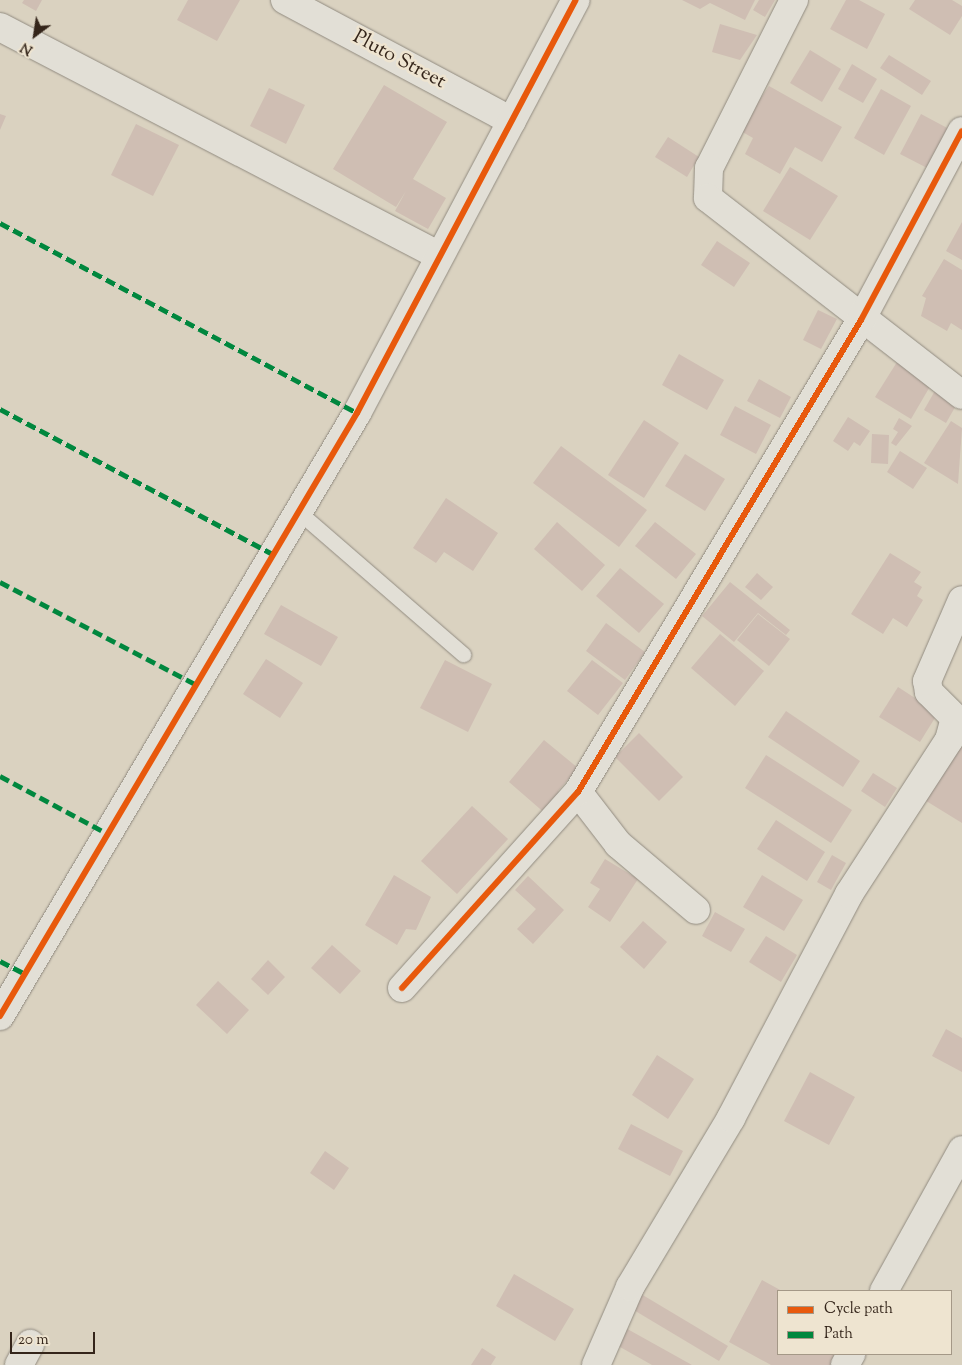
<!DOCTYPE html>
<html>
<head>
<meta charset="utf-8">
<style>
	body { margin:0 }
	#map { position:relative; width:962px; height:1365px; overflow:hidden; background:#dad2c0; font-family:"Sorts Mill Goudy",serif }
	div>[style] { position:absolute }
	.building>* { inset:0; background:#cfbeb3 }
	.roads { filter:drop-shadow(0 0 1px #918b80) drop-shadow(0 0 1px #918b80) }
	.lane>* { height:15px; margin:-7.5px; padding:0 7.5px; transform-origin:7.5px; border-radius:7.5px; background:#e2dfd6 }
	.street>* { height:28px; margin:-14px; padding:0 14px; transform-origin:14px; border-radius:14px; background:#e2dfd6 }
	.quiet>* { height:5px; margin-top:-2.5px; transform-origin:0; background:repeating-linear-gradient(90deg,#00873e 0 10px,transparent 0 15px) }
	.cycleway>* { height:6px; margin:-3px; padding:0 3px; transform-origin:3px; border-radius:3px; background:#e8590c }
	span { translate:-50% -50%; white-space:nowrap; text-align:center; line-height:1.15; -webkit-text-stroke:5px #eee4d0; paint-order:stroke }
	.street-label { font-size:20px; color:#34251a }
	.legend { position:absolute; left:777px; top:1290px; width:175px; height:65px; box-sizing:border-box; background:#eee4d0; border:1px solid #a49887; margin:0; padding:6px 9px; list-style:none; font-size:15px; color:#34251a }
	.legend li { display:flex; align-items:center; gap:10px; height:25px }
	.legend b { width:25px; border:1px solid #a49887 }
	.north { position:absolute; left:10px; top:10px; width:50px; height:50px; -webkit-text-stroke:4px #eee4d0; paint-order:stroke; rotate:211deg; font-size:14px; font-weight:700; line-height:20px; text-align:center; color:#34251a }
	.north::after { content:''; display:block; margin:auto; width:18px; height:22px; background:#34251a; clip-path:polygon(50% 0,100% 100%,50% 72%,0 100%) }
	.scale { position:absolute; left:10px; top:1332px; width:85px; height:22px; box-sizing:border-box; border:2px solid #34251a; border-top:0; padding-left:6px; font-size:15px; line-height:18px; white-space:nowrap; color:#34251a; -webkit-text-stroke:4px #eee4d0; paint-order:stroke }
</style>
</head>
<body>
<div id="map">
	<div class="building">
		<i style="clip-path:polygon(24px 0,42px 0,36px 11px,22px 3px)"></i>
		<i style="clip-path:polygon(188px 0,240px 0,217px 41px,177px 20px)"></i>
		<i style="clip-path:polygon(682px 0,755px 0,745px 20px,710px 3px,700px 9px)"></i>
		<i style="clip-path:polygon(759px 0,775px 0,765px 17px,753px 10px)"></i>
		<i style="clip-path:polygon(846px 0,859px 0,885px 14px,867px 49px,830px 29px)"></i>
		<i style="clip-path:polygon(915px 0,952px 0,962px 6px,962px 16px,950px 35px,909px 9px)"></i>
		<i style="clip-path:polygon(720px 24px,757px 35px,740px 60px,712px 52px)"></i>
		<i style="clip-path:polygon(810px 50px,841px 69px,822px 102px,790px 83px)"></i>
		<i style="clip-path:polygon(889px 55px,931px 81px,922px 95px,880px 68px)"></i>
		<i style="clip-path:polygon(852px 64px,877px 79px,863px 103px,838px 89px)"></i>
		<i style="clip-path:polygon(384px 85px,447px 122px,413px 179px,446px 198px,428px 229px,395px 211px,406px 191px,396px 207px,333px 169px)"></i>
		<i style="clip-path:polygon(769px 86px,842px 127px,822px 162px,795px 147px,780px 174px,745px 154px,753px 138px,739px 130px)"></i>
		<i style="clip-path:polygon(269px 88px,305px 105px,286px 144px,250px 126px)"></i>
		<i style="clip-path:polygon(881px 89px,911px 106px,884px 155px,854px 138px)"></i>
		<i style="clip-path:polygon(0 114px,6px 116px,0 130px)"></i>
		<i style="clip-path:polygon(921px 114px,951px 130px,931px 170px,900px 154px)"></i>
		<i style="clip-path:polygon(136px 124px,179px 145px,153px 196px,111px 175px)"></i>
		<i style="clip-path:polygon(668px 137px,699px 157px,687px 177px,655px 157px)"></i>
		<i style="clip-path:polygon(790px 167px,838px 196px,810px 240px,763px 211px)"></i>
		<i style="clip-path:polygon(962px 222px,962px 260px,946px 251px)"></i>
		<i style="clip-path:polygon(717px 241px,750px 263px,734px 287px,701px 265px)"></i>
		<i style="clip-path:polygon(944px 259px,962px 270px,962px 330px,951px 323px,947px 331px,921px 316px,926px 298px,922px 296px)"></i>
		<i style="clip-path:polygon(818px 310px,837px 319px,821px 349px,803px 340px)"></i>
		<i style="clip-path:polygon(679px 354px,724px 380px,707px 410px,662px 385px)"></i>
		<i style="clip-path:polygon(897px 362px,932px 383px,911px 419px,875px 397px)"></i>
		<i style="clip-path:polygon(759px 379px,791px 397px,780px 418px,747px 401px)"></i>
		<i style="clip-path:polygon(936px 389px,958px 402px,946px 423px,924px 410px)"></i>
		<i style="clip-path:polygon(735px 406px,771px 425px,756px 454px,720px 435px)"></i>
		<i style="clip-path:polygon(848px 417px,870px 431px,860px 446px,854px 442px,848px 451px,833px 441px)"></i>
		<i style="clip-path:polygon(899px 418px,912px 426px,896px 446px,891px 443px,898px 432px,893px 429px)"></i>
		<i style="clip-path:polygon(644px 420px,679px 443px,644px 498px,608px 475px)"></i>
		<i style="clip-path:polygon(951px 421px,962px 428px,958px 484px,924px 463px)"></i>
		<i style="clip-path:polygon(872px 434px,889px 435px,888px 464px,871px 463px)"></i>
		<i style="clip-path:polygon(561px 446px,647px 510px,619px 547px,533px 483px)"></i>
		<i style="clip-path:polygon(900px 451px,927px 468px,913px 489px,887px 472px)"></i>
		<i style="clip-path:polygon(685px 454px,725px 479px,705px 511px,665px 486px)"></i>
		<i style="clip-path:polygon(446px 498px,498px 533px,473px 571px,444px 552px,436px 563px,413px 548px)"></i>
		<i style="clip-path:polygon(557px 522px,605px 565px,582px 591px,534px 549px)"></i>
		<i style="clip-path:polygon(655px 522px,696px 554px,676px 579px,635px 546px)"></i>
		<i style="clip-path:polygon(890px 553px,921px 572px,914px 582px,922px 587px,917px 596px,923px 600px,907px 627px,893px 618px,883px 634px,851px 614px)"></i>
		<i style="clip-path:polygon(620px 568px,664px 604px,639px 633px,596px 596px)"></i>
		<i style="clip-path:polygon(757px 573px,773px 587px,761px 600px,745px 587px)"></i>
		<i style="clip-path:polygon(730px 582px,790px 630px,786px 635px,758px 613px,734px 642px,702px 616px)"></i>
		<i style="clip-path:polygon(281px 605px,338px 637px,321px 666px,264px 634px)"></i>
		<i style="clip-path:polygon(758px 614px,790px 639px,769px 666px,737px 640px)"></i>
		<i style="clip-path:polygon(606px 623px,645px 652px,625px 680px,586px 651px)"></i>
		<i style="clip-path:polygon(720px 634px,764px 671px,735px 706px,691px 668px)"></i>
		<i style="clip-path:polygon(266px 659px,303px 683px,280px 718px,243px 694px)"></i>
		<i style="clip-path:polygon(445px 660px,492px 684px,468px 732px,420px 708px)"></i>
		<i style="clip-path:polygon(592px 660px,623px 683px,598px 715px,567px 691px)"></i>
		<i style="clip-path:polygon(898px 687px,938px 713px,920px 742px,879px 717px)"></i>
		<i style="clip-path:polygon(786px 711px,860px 761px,843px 787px,768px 737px)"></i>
		<i style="clip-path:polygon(639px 733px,683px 777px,659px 801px,615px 757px)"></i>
		<i style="clip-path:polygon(544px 740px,578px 768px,558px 791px,563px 796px,547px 815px,509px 782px)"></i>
		<i style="clip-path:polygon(962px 740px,962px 823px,923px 799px)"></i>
		<i style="clip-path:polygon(766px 755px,852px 810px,831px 843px,745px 788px)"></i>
		<i style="clip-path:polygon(873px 773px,897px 788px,885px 807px,861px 791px)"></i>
		<i style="clip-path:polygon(472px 806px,508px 839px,457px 894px,421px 861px)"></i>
		<i style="clip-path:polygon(776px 820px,825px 852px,807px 881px,757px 849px)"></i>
		<i style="clip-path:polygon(832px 855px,846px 863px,831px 890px,817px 882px)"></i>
		<i style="clip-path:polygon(605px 859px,638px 879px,610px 922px,588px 907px,600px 889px,590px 883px)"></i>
		<i style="clip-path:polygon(394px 875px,431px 897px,416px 930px,406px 929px,397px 945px,365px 925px)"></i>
		<i style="clip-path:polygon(762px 875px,803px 900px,784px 931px,743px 907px)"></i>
		<i style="clip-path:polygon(528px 876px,564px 910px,533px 944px,517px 929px,536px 909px,515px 890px)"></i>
		<i style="clip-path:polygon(715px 912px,745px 929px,731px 952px,702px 936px)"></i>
		<i style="clip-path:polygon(643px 921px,667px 942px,644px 969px,620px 947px)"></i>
		<i style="clip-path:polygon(766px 936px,797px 955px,781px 982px,749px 962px)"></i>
		<i style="clip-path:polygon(332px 945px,361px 971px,340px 994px,311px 968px)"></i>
		<i style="clip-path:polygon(268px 960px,285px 977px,268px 995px,251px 979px)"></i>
		<i style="clip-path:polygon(218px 981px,249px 1010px,227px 1034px,196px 1005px)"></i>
		<i style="clip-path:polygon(946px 1029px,962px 1038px,962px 1072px,932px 1056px)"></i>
		<i style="clip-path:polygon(657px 1055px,694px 1079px,668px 1119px,632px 1095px)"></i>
		<i style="clip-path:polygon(810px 1072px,855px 1097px,829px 1145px,784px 1121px)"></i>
		<i style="clip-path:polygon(631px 1124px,683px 1151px,670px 1176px,618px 1149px)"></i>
		<i style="clip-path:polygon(325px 1151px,349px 1168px,334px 1190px,310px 1173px)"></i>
		<i style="clip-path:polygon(514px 1274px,574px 1309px,555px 1341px,496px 1306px)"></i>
		<i style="clip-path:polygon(762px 1280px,782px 1291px,778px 1291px,778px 1354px,843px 1354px,836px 1365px,771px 1365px,729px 1342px)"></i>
		<i style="clip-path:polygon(636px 1291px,728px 1346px,719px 1361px,627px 1306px)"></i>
		<i style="clip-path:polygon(622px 1326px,692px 1365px,652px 1365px,613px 1343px)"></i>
		<i style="clip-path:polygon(482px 1348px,496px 1357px,491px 1365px,471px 1365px)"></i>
	</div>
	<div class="roads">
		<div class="lane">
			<i style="left:300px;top:513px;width:216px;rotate:40.9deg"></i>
		</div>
		<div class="street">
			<i style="left:285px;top:0;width:257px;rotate:28.1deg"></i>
			<i style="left:794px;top:0;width:188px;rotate:116.8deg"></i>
			<i style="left:709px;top:168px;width:30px;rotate:92deg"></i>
			<i style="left:708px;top:198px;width:321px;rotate:37.8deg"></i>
			<i style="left:0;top:27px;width:495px;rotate:27.5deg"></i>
			<i style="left:578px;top:792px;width:66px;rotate:52.4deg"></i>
			<i style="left:618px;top:844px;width:102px;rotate:40.2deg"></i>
			<i style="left:402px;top:988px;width:263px;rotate:-48.1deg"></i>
			<i style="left:578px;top:792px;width:550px;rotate:-59.05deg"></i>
			<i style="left:861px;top:320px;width:214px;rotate:-61.9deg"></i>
			<i style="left:0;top:1016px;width:701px;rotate:-59.37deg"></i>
			<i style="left:357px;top:413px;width:467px;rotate:-62.1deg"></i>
			<i style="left:884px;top:1291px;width:161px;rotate:-61deg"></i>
			<i style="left:19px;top:1365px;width:24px;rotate:-62deg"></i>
			<i style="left:596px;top:1365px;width:85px;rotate:-66.4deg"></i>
			<i style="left:630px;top:1287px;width:197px;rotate:-59.1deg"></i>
			<i style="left:731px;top:1118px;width:253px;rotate:-62.2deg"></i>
			<i style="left:849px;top:894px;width:184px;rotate:-57deg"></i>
			<i style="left:949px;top:740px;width:23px;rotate:-75deg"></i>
			<i style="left:955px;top:718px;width:37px;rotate:-135deg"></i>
			<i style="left:929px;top:692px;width:11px;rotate:-100deg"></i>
			<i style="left:927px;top:681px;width:88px;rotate:-66.6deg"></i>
			<i style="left:845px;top:1365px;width:13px;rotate:-61deg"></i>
		</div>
	</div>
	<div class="quiet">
		<i style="left:0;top:223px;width:404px;rotate:28deg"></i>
		<i style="left:0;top:409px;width:311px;rotate:28deg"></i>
		<i style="left:0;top:582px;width:222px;rotate:27.6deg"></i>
		<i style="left:0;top:776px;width:123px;rotate:28.2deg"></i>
		<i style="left:0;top:961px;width:28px;rotate:27deg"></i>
	</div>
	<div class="cycleway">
		<i style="left:402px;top:988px;width:263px;rotate:-48.1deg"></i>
		<i style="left:578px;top:792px;width:550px;rotate:-59.05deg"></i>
		<i style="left:861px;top:320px;width:214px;rotate:-61.9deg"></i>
		<i style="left:0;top:1016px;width:701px;rotate:-59.37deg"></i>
		<i style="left:357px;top:413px;width:467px;rotate:-62.1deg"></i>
	</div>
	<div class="street-label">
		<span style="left:399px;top:60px;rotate:28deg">Pluto Street</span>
	</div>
	<ul class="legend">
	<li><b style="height:6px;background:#e8590c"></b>Cycle path</li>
	<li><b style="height:6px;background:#00873e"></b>Path</li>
	</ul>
	<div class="north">N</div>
	<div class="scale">20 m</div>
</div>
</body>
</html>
